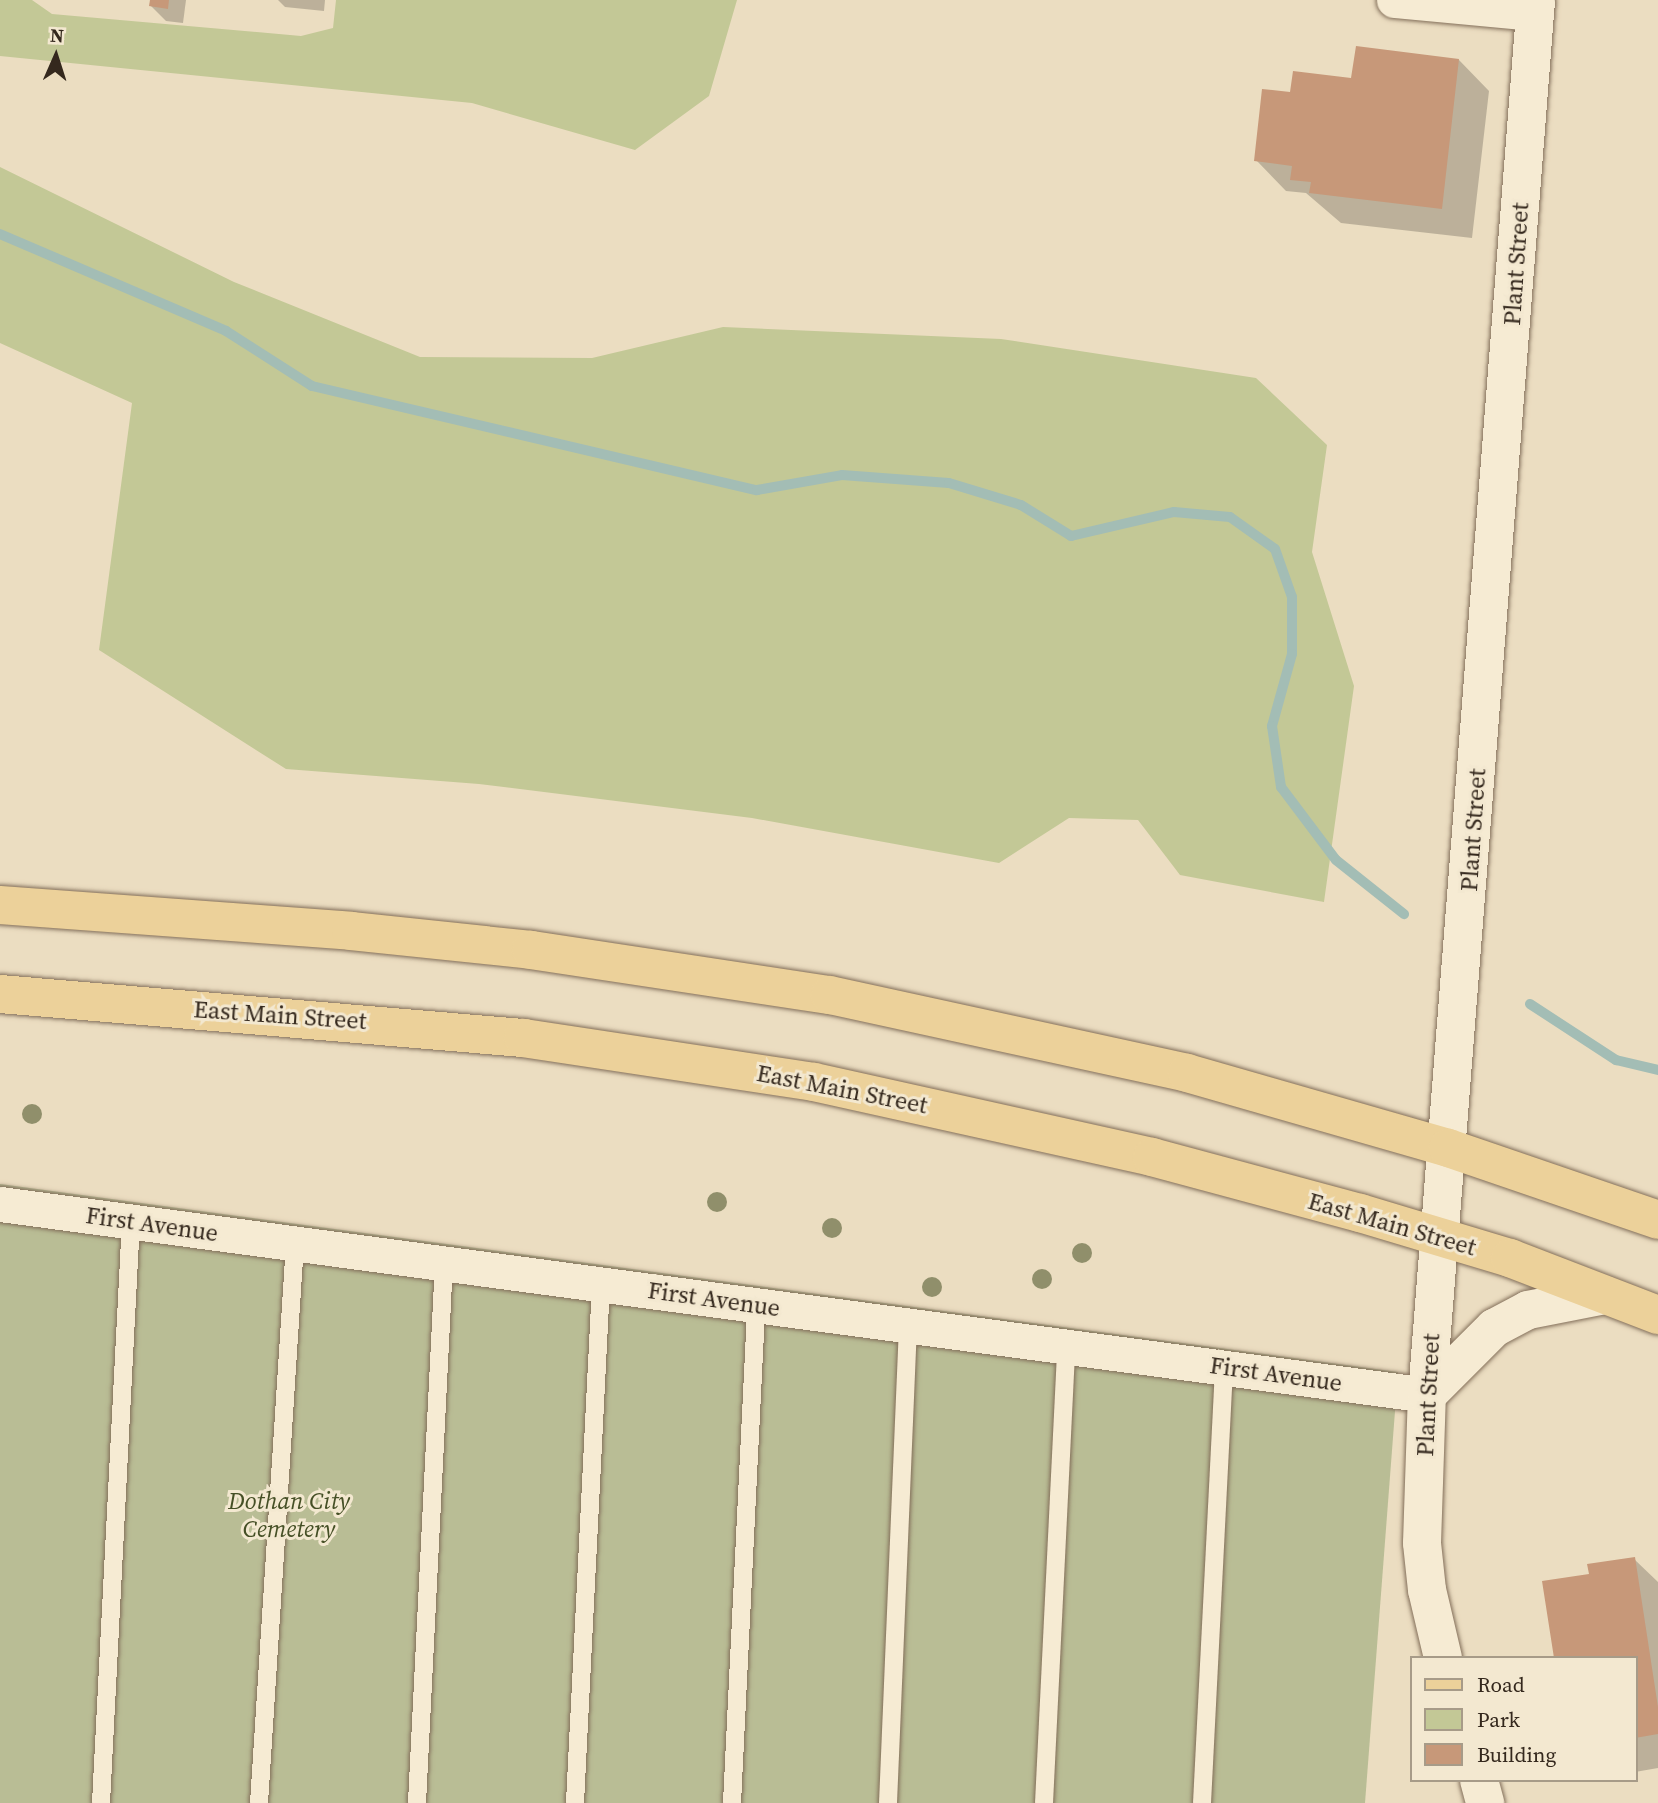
<!DOCTYPE html>
<html>
<head>
<meta charset="utf-8">
<style>
	body { margin:0 }
	#map { position:relative; width:1658px; height:1803px; overflow:hidden; background:#ebddc1; font-family:"Source Serif 4",serif }
	div>[style] { position:absolute }
	.green>* { inset:0; background:#c3c896 }
	.cemetery>* { inset:0; background:#b9bd95 }
	.shadow>* { inset:0; background:#0003 }
	.stream>* { height:10px; margin:-5px; padding:0 5px; transform-origin:5px; border-radius:5px; background:#a3bdb5 }
	.building>* { inset:0; background:#c79879 }
	.roads { filter:drop-shadow(0 0 2px #836f5a) drop-shadow(0 0 2px #836f5a) }
	.lane>* { height:18px; margin:-9px; padding:0 9px; transform-origin:9px; border-radius:9px; background:#f6ebd3 }
	.street>* { height:35px; margin:-17.5px; padding:0 17.5px; transform-origin:17.5px; border-radius:17.5px; background:#f6ebd3 }
	.secondary>* { height:38px; margin:-19px; padding:0 19px; transform-origin:19px; border-radius:19px; background:#f6ebd3 }
	.primary>* { height:38px; margin:-19px; padding:0 19px; transform-origin:19px; border-radius:19px; background:#ecd19a }
	.trees>* { width:20px; height:20px; margin:-10px; border-radius:50%; background:#908f6b }
	span { translate:-50% -50%; white-space:nowrap; text-align:center; line-height:1.15; -webkit-text-stroke:6px #f3e8d0; paint-order:stroke }
	.street-label { font-size:24px; color:#34281d }
	.park-label { font-size:24px; color:#454f25; font-style:italic }
	.legend { position:absolute; left:1410px; top:1656px; width:228px; height:126px; box-sizing:border-box; background:#f3e8d0; border:2px solid #a79b88; margin:0; padding:9px 12px; list-style:none; font-size:21px; color:#34281d }
	.legend li { display:flex; align-items:center; gap:14px; height:35px }
	.legend b { width:35px; border:2px solid #a79b88 }
	.north { position:absolute; left:21px; top:21px; width:70px; height:70px; -webkit-text-stroke:5px #f3e8d0; paint-order:stroke; rotate:3deg; font-size:19px; font-weight:700; line-height:28px; text-align:center; color:#34281d }
	.north::after { content:''; display:block; margin:auto; width:24px; height:32px; background:#34281d; clip-path:polygon(50% 0,100% 100%,50% 72%,0 100%) }
</style>
</head>
<body>
<div id="map">
	<div class="green">
		<i style="clip-path:polygon(0 0,32px 0,52px 14px,301px 36px,333px 28px,336px 0,737px 0,709px 96px,635px 150px,472px 103px,0 56px)"></i>
		<i style="clip-path:polygon(0 167px,234px 282px,420px 357px,592px 358px,723px 327px,1001px 339px,1256px 378px,1327px 445px,1312px 552px,1354px 686px,1324px 902px,1180px 875px,1138px 820px,1069px 818px,999px 863px,752px 818px,479px 784px,286px 769px,99px 650px,132px 403px,0 343px)"></i>
	</div>
	<div class="cemetery">
		<i style="clip-path:polygon(0 1184px,1398px 1372px,1365px 1803px,0 1803px)"></i>
	</div>
	<div class="shadow">
		<i style="clip-path:polygon(151px 0,186px 0,183px 23px,166px 21px,150px 5px)"></i>
		<i style="clip-path:polygon(278px 0,325px 0,324px 11px,285px 7px)"></i>
		<i style="clip-path:polygon(1459px 60px,1489px 91px,1472px 238px,1341px 223px,1306px 193px,1286px 191px,1256px 160px,1292px 94px)"></i>
		<i style="clip-path:polygon(1634px 1559px,1658px 1582px,1658px 1768px,1635px 1772px,1635px 1658px,1591px 1575px)"></i>
	</div>
	<div class="stream">
		<i style="left:0;top:234px;width:246px;rotate:23.2deg"></i>
		<i style="left:226px;top:331px;width:102px;rotate:32.6deg"></i>
		<i style="left:312px;top:386px;width:457px;rotate:13.2deg"></i>
		<i style="left:757px;top:490px;width:86px;rotate:-10deg"></i>
		<i style="left:842px;top:475px;width:107px;rotate:4.3deg"></i>
		<i style="left:949px;top:483px;width:75px;rotate:17deg"></i>
		<i style="left:1021px;top:505px;width:59px;rotate:31.8deg"></i>
		<i style="left:1071px;top:536px;width:106px;rotate:-13.1deg"></i>
		<i style="left:1174px;top:512px;width:56px;rotate:5.1deg"></i>
		<i style="left:1230px;top:517px;width:55px;rotate:35.4deg"></i>
		<i style="left:1275px;top:549px;width:51px;rotate:70.5deg"></i>
		<i style="left:1292px;top:597px;width:57px;rotate:90deg"></i>
		<i style="left:1292px;top:654px;width:75px;rotate:105.5deg"></i>
		<i style="left:1272px;top:726px;width:62px;rotate:81.6deg"></i>
		<i style="left:1281px;top:787px;width:91px;rotate:53deg"></i>
		<i style="left:1336px;top:860px;width:87px;rotate:38.5deg"></i>
		<i style="left:1530px;top:1004px;width:103px;rotate:33.1deg"></i>
		<i style="left:1616px;top:1060px;width:43px;rotate:13.4deg"></i>
	</div>
	<div class="building">
		<i style="clip-path:polygon(150px 0,169px 0,168px 9px,149px 6px)"></i>
		<i style="clip-path:polygon(1356px 46px,1459px 59px,1442px 209px,1309px 193px,1311px 182px,1290px 180px,1292px 166px,1254px 161px,1262px 89px,1290px 92px,1293px 71px,1351px 78px)"></i>
		<i style="clip-path:polygon(1635px 1557px,1658px 1707px,1658px 1734px,1635px 1738px,1635px 1658px,1554px 1658px,1542px 1581px,1589px 1574px,1587px 1564px)"></i>
	</div>
	<div class="roads">
		<div class="lane">
			<i style="left:101px;top:1803px;width:583px;rotate:-87.05deg"></i>
			<i style="left:259px;top:1803px;width:561px;rotate:-86.32deg"></i>
			<i style="left:417px;top:1803px;width:541px;rotate:-87.14deg"></i>
			<i style="left:575px;top:1803px;width:520px;rotate:-87.13deg"></i>
			<i style="left:732px;top:1803px;width:499px;rotate:-87.2deg"></i>
			<i style="left:888px;top:1803px;width:477px;rotate:-87.6deg"></i>
			<i style="left:1044px;top:1803px;width:457px;rotate:-87.2deg"></i>
			<i style="left:1202px;top:1803px;width:436px;rotate:-87.1deg"></i>
		</div>
		<div class="street">
			<i style="left:1394px;top:0;width:142px;rotate:5.3deg"></i>
			<i style="left:0;top:1204px;width:1440px;rotate:7.62deg"></i>
		</div>
		<div class="secondary">
			<i style="left:1427px;top:1395px;width:95px;rotate:-45deg"></i>
			<i style="left:1494px;top:1328px;width:38px;rotate:-28deg"></i>
			<i style="left:1528px;top:1310px;width:78px;rotate:-11deg"></i>
			<i style="left:1443px;top:1658px;width:70px;rotate:-103.2deg"></i>
			<i style="left:1427px;top:1590px;width:47px;rotate:-96.1deg"></i>
			<i style="left:1422px;top:1543px;width:148px;rotate:-88.1deg"></i>
			<i style="left:1427px;top:1395px;width:1399px;rotate:-85.53deg"></i>
			<i style="left:1479px;top:1780px;width:24px;rotate:75deg"></i>
		</div>
		<div class="primary">
			<i style="left:0;top:905px;width:352px;rotate:4.2deg"></i>
			<i style="left:351px;top:931px;width:181px;rotate:6deg"></i>
			<i style="left:531px;top:950px;width:302px;rotate:8.6deg"></i>
			<i style="left:830px;top:995px;width:365px;rotate:12.3deg"></i>
			<i style="left:1187px;top:1073px;width:272px;rotate:16deg"></i>
			<i style="left:1448px;top:1148px;width:222px;rotate:18.9deg"></i>
			<i style="left:0;top:994px;width:525px;rotate:4.81deg"></i>
			<i style="left:523px;top:1038px;width:294px;rotate:8.6deg"></i>
			<i style="left:814px;top:1082px;width:346px;rotate:12.5deg"></i>
			<i style="left:1152px;top:1157px;width:215px;rotate:15.1deg"></i>
			<i style="left:1360px;top:1213px;width:157px;rotate:16.7deg"></i>
			<i style="left:1510px;top:1258px;width:159px;rotate:21.1deg"></i>
		</div>
	</div>
	<div class="trees">
		<i style="left:32px;top:1114px"></i>
		<i style="left:717px;top:1202px"></i>
		<i style="left:832px;top:1228px"></i>
		<i style="left:1082px;top:1253px"></i>
		<i style="left:1042px;top:1279px"></i>
		<i style="left:932px;top:1287px"></i>
	</div>
	<div class="street-label">
		<span style="left:1516px;top:264px;rotate:-86deg">Plant Street</span>
		<span style="left:1473px;top:830px;rotate:-86deg">Plant Street</span>
		<span style="left:280px;top:1015px;rotate:4deg">East Main Street</span>
		<span style="left:842px;top:1089px;rotate:11deg">East Main Street</span>
		<span style="left:152px;top:1224px;rotate:8deg">First Avenue</span>
		<span style="left:1392px;top:1224px;rotate:16deg">East Main Street</span>
		<span style="left:714px;top:1299px;rotate:8deg">First Avenue</span>
		<span style="left:1276px;top:1374px;rotate:8deg">First Avenue</span>
		<span style="left:1428px;top:1395px;rotate:-87deg">Plant Street</span>
	</div>
	<div class="park-label">
		<span style="left:289px;top:1515px">Dothan City<br>Cemetery</span>
	</div>
	<ul class="legend">
	<li><b style="height:9px;background:#ecd19a"></b>Road</li>
	<li><b style="height:19px;background:#c3c896"></b>Park</li>
	<li><b style="height:19px;background:#c79879"></b>Building</li>
	</ul>
	<div class="north">N</div>
</div>
</body>
</html>
